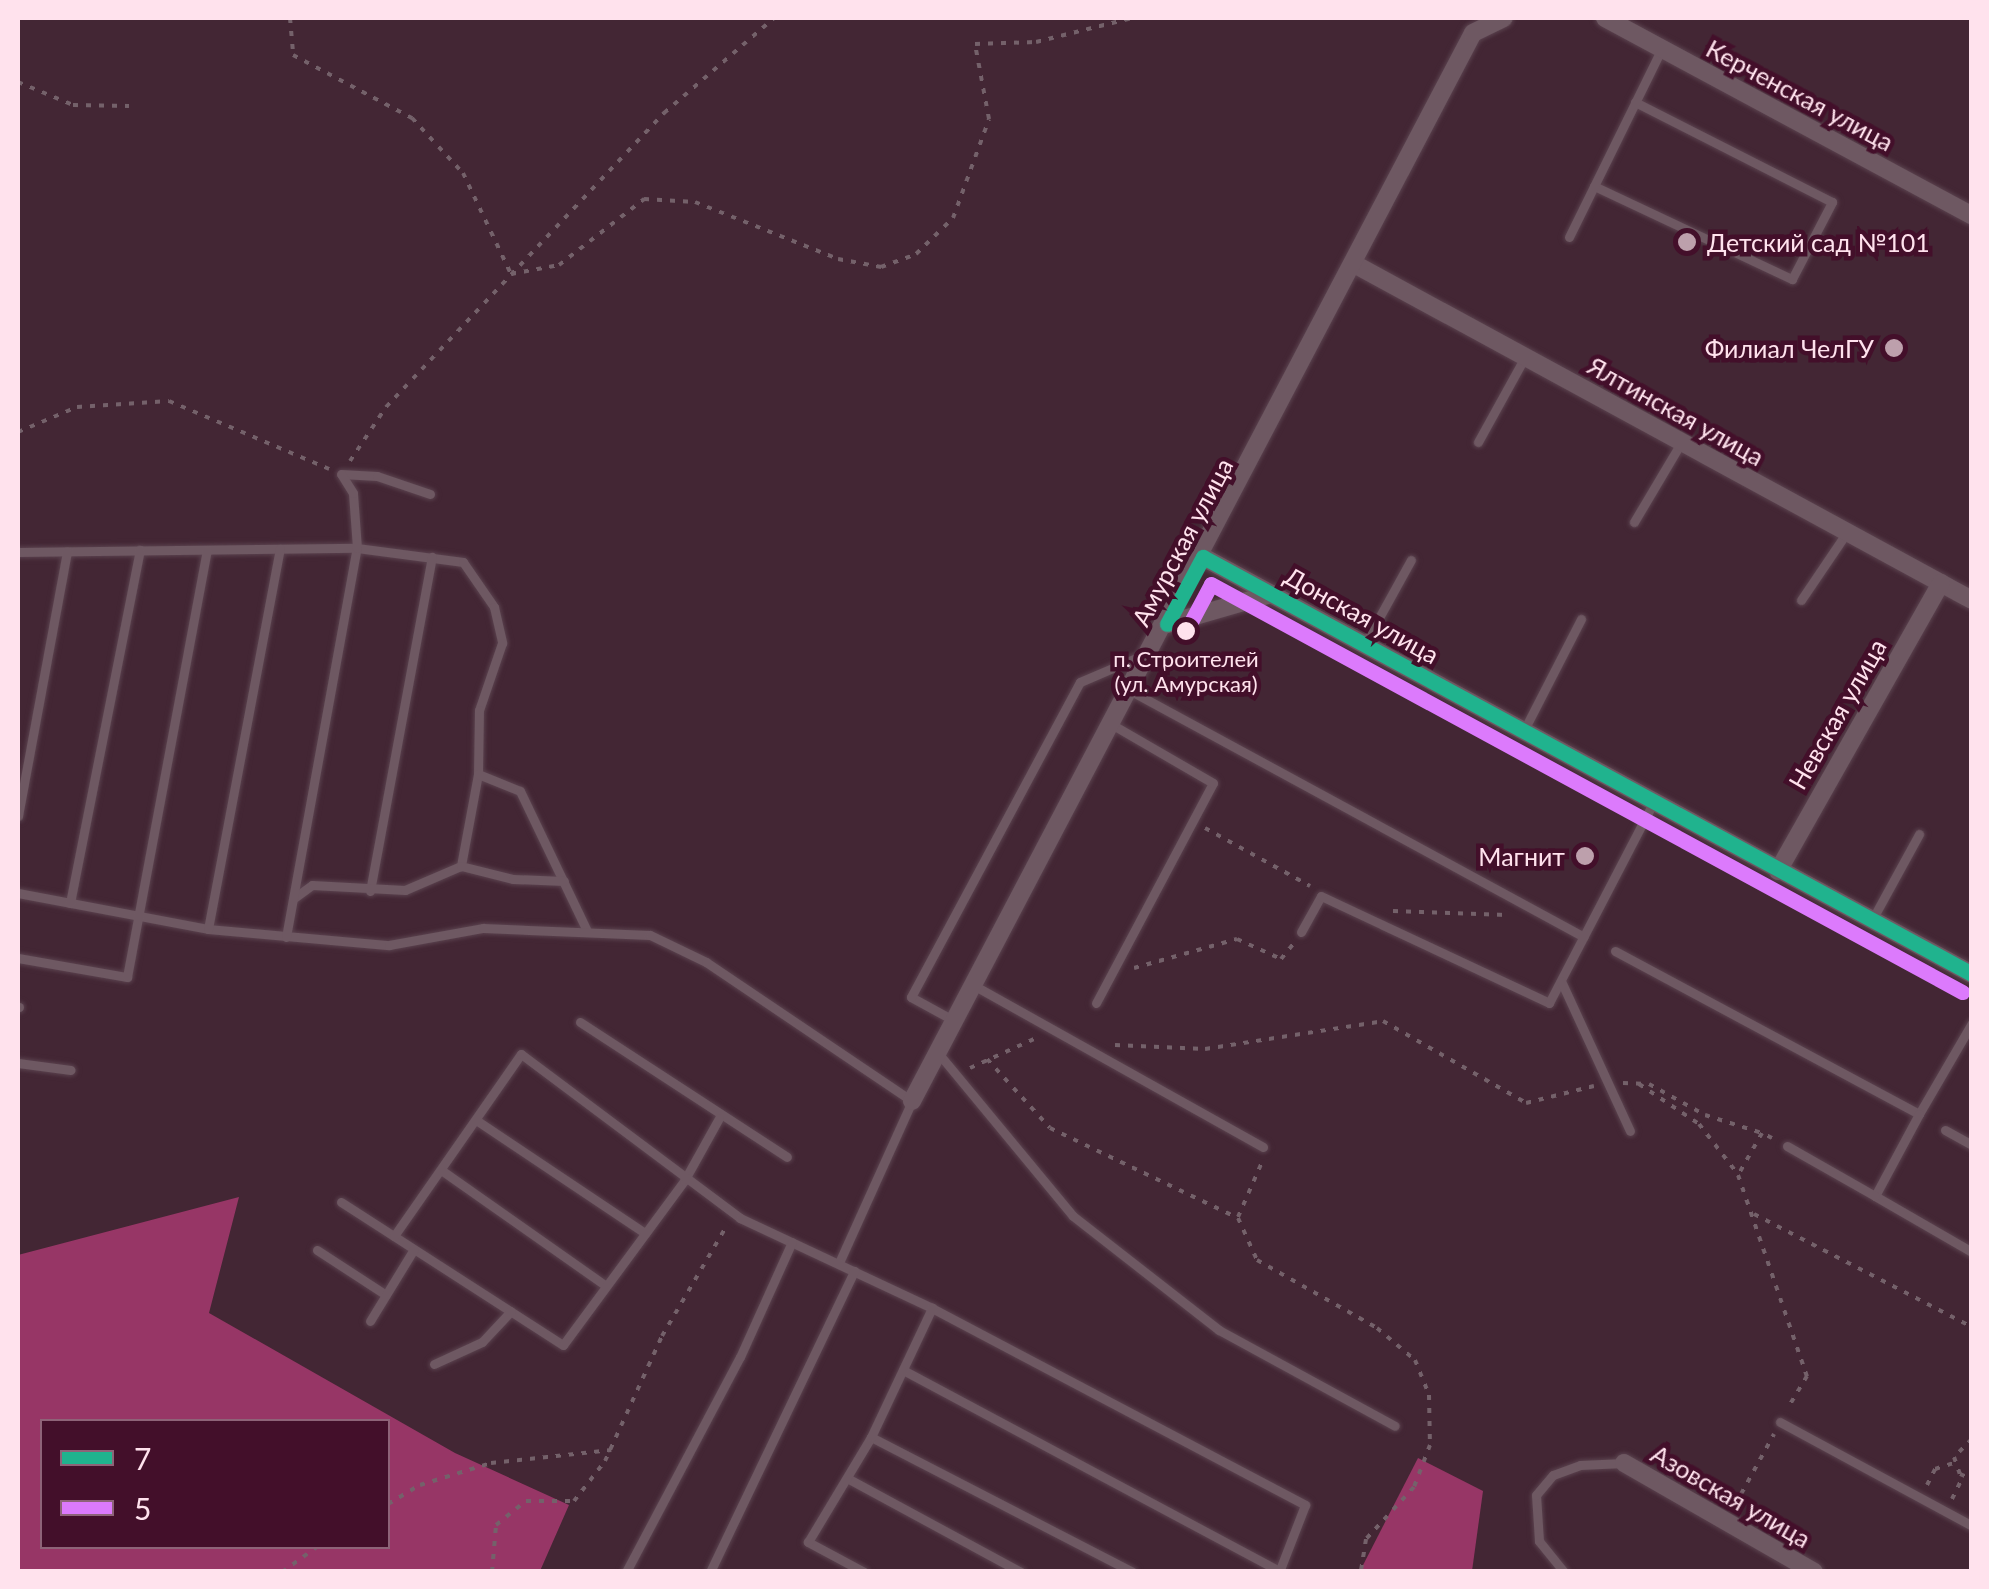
<!DOCTYPE html>
<html>
<head>
<meta charset="utf-8">
<style>
	body { margin:0 }
	#map { position:relative; width:1989px; height:1589px; overflow:hidden; background:#432634; font-family:Lato,sans-serif }
	div>[style] { position:absolute }
	.forest>* { inset:0; background:#973666 }
	.path>* { height:4px; margin-top:-2px; transform-origin:0; background:repeating-linear-gradient(90deg,#74616a 0 5px,transparent 0 13px) }
	.roads { filter:drop-shadow(0 0 2px #5a424e) drop-shadow(0 0 2px #5a424e) }
	.service>* { height:9px; margin:-4.5px; padding:0 4.5px; transform-origin:4.5px; border-radius:4.5px; background:#6e5862 }
	.minor>* { height:18px; margin:-9px; padding:0 9px; transform-origin:9px; border-radius:9px; background:#6e5862 }
	.bus-1>* { height:15px; margin:-7.5px; padding:0 7.5px; transform-origin:7.5px; border-radius:7.5px; background:#20b38e }
	.bus-2>* { height:15px; margin:-7.5px; padding:0 7.5px; transform-origin:7.5px; border-radius:7.5px; background:#dc7afc }
	.dots>* { width:28px; height:28px; translate:-50% -50%; box-sizing:border-box; border:5px solid #430f2a; border-radius:50% }
	span { translate:-50% -50%; white-space:nowrap; text-align:center; line-height:1.15; -webkit-text-stroke:9px #430f2a; paint-order:stroke }
	.bus-label { font-size:22px; color:#ffe2ed }
	.street-label { font-size:25px; color:#ffe2ed }
	.poi-label { font-size:25px; color:#ffe2ed }
	.left { translate:0 -50%; text-align:left }
	.right { translate:-100% -50%; text-align:right }
	.frame { position:absolute; inset:0; border:20px solid #ffe2ed; pointer-events:none }
	.legend { position:absolute; left:40px; top:1419px; width:350px; height:130px; box-sizing:border-box; background:#430f2a; border:2px solid #8e6378; margin:0; padding:12px 18px; list-style:none; font-size:30px; color:#ffe2ed }
	.legend li { display:flex; align-items:center; gap:20px; height:50px }
	.legend b { width:50px; border:2px solid #8e6378 }
</style>
</head>
<body>
<div id="map">
	<div class="forest">
		<i style="clip-path:polygon(evenodd,239px 1197px,209px 1313px,455px 1453px,569px 1505px,540px 1571px,18px 1571px,18px 1255px,239px 1197px,42px 1422px,388px 1422px,388px 1546px,42px 1546px,42px 1422px)"></i>
		<i style="clip-path:polygon(1418px 1458px,1483px 1491px,1472px 1571px,1360px 1571px)"></i>
	</div>
	<div class="path">
		<i style="left:290px;top:18px;width:37px;rotate:85deg"></i>
		<i style="left:293px;top:55px;width:135px;rotate:27.9deg"></i>
		<i style="left:412px;top:118px;width:75px;rotate:47.2deg"></i>
		<i style="left:463px;top:173px;width:112px;rotate:64.6deg"></i>
		<i style="left:511px;top:274px;width:49px;rotate:-10.6deg"></i>
		<i style="left:559px;top:265px;width:108px;rotate:-37.8deg"></i>
		<i style="left:644px;top:199px;width:51px;rotate:3.4deg"></i>
		<i style="left:695px;top:202px;width:154px;rotate:21.7deg"></i>
		<i style="left:838px;top:259px;width:44px;rotate:10.5deg"></i>
		<i style="left:881px;top:267px;width:37px;rotate:-20deg"></i>
		<i style="left:916px;top:254px;width:52px;rotate:-44.2deg"></i>
		<i style="left:953px;top:218px;width:105px;rotate:-70deg"></i>
		<i style="left:989px;top:119px;width:76px;rotate:-100.6deg"></i>
		<i style="left:975px;top:44px;width:61px;rotate:-1.9deg"></i>
		<i style="left:1036px;top:42px;width:99px;rotate:-14deg"></i>
		<i style="left:18px;top:82px;width:60px;rotate:22.7deg"></i>
		<i style="left:73px;top:105px;width:56px;rotate:1deg"></i>
		<i style="left:18px;top:432px;width:64px;rotate:-23deg"></i>
		<i style="left:77px;top:407px;width:92px;rotate:-3.7deg"></i>
		<i style="left:169px;top:401px;width:174px;rotate:23deg"></i>
		<i style="left:350px;top:461px;width:65px;rotate:-56.3deg"></i>
		<i style="left:386px;top:407px;width:405px;rotate:-46.6deg"></i>
		<i style="left:664px;top:113px;width:145px;rotate:-40.8deg"></i>
		<i style="left:1205px;top:828px;width:120px;rotate:28.9deg"></i>
		<i style="left:1393px;top:911px;width:114px;rotate:2deg"></i>
		<i style="left:1134px;top:968px;width:107px;rotate:-15.7deg"></i>
		<i style="left:1237px;top:939px;width:48px;rotate:24.4deg"></i>
		<i style="left:1281px;top:959px;width:19px;rotate:-51deg"></i>
		<i style="left:1115px;top:1045px;width:90px;rotate:2.5deg"></i>
		<i style="left:1205px;top:1049px;width:180px;rotate:-8.9deg"></i>
		<i style="left:1383px;top:1021px;width:165px;rotate:29.8deg"></i>
		<i style="left:1526px;top:1103px;width:70px;rotate:-14deg"></i>
		<i style="left:987px;top:1059px;width:93px;rotate:47.6deg"></i>
		<i style="left:1050px;top:1128px;width:208px;rotate:25.6deg"></i>
		<i style="left:1238px;top:1218px;width:46px;rotate:65.7deg"></i>
		<i style="left:1257px;top:1260px;width:138px;rotate:29.5deg"></i>
		<i style="left:1377px;top:1328px;width:50px;rotate:40.1deg"></i>
		<i style="left:1415px;top:1360px;width:38px;rotate:68deg"></i>
		<i style="left:1429px;top:1395px;width:50px;rotate:88.9deg"></i>
		<i style="left:1430px;top:1445px;width:45px;rotate:110.9deg"></i>
		<i style="left:1414px;top:1487px;width:71px;rotate:132.7deg"></i>
		<i style="left:1366px;top:1539px;width:33px;rotate:99deg"></i>
		<i style="left:970px;top:1068px;width:70px;rotate:-24.4deg"></i>
		<i style="left:1623px;top:1083px;width:26px;rotate:2deg"></i>
		<i style="left:1649px;top:1084px;width:64px;rotate:29deg"></i>
		<i style="left:1705px;top:1115px;width:60px;rotate:17.5deg"></i>
		<i style="left:1639px;top:1084px;width:72px;rotate:33.7deg"></i>
		<i style="left:1699px;top:1124px;width:62px;rotate:52.2deg"></i>
		<i style="left:1772px;top:1138px;width:11px;rotate:-153deg"></i>
		<i style="left:1762px;top:1133px;width:48px;rotate:119.7deg"></i>
		<i style="left:1738px;top:1175px;width:213px;rotate:71.1deg"></i>
		<i style="left:1807px;top:1376px;width:37px;rotate:121deg"></i>
		<i style="left:1754px;top:1214px;width:246px;rotate:27.4deg"></i>
		<i style="left:1238px;top:1217px;width:60px;rotate:-66.4deg"></i>
		<i style="left:1972px;top:1439px;width:25px;rotate:135deg"></i>
		<i style="left:1954px;top:1457px;width:18px;rotate:71deg"></i>
		<i style="left:1960px;top:1474px;width:13px;rotate:23deg"></i>
		<i style="left:1927px;top:1485px;width:18px;rotate:-63deg"></i>
		<i style="left:1935px;top:1469px;width:20px;rotate:-18deg"></i>
		<i style="left:1952px;top:1499px;width:25px;rotate:-64deg"></i>
		<i style="left:388px;top:1504px;width:37px;rotate:-31deg"></i>
		<i style="left:420px;top:1485px;width:74px;rotate:-17.2deg"></i>
		<i style="left:491px;top:1463px;width:121px;rotate:-6.2deg"></i>
		<i style="left:1735px;top:1505px;width:81px;rotate:-61.2deg"></i>
		<i style="left:282px;top:1572px;width:44px;rotate:-35.8deg"></i>
		<i style="left:492px;top:1572px;width:47px;rotate:-85.1deg"></i>
		<i style="left:496px;top:1525px;width:38px;rotate:-39deg"></i>
		<i style="left:526px;top:1501px;width:48px"></i>
		<i style="left:574px;top:1501px;width:51px;rotate:-52.2deg"></i>
		<i style="left:605px;top:1461px;width:137px;rotate:-65.5deg"></i>
		<i style="left:662px;top:1336px;width:129px;rotate:-59.6deg"></i>
	</div>
	<div class="roads">
		<div class="service">
			<i style="left:1594px;top:186px;width:219px;rotate:25.2deg"></i>
			<i style="left:1792px;top:279px;width:87px;rotate:-62.5deg"></i>
			<i style="left:1832px;top:202px;width:221px;rotate:-153.1deg"></i>
			<i style="left:1569px;top:237px;width:211px;rotate:-63.8deg"></i>
			<i style="left:1478px;top:442px;width:97px;rotate:-61.1deg"></i>
			<i style="left:341px;top:474px;width:36px;rotate:3deg"></i>
			<i style="left:377px;top:476px;width:56px;rotate:18.8deg"></i>
			<i style="left:1634px;top:522px;width:92px;rotate:-59.3deg"></i>
			<i style="left:18px;top:552px;width:339px;rotate:-0.7deg"></i>
			<i style="left:357px;top:548px;width:107px;rotate:7.5deg"></i>
			<i style="left:463px;top:562px;width:55px;rotate:55.4deg"></i>
			<i style="left:494px;top:607px;width:37px;rotate:77deg"></i>
			<i style="left:502px;top:643px;width:71px;rotate:108.9deg"></i>
			<i style="left:479px;top:710px;width:64px;rotate:90.9deg"></i>
			<i style="left:478px;top:774px;width:94px;rotate:100.5deg"></i>
			<i style="left:1801px;top:600px;width:82px;rotate:-55.9deg"></i>
			<i style="left:1364px;top:645px;width:97px;rotate:-61.1deg"></i>
			<i style="left:1131px;top:691px;width:515px;rotate:28.5deg"></i>
			<i style="left:1523px;top:732px;width:127px;rotate:-62.8deg"></i>
			<i style="left:478px;top:774px;width:45px;rotate:22deg"></i>
			<i style="left:520px;top:791px;width:155px;rotate:64.4deg"></i>
			<i style="left:18px;top:816px;width:269px;rotate:-79.5deg"></i>
			<i style="left:370px;top:891px;width:340px;rotate:-79.5deg"></i>
			<i style="left:18px;top:893px;width:193px;rotate:10.7deg"></i>
			<i style="left:208px;top:929px;width:182px;rotate:5.1deg"></i>
			<i style="left:389px;top:945px;width:96px;rotate:-10.3deg"></i>
			<i style="left:483px;top:928px;width:167px;rotate:2.4deg"></i>
			<i style="left:650px;top:935px;width:62px;rotate:25.7deg"></i>
			<i style="left:706px;top:962px;width:249px;rotate:34deg"></i>
			<i style="left:912px;top:1101px;width:178px;rotate:114.3deg"></i>
			<i style="left:294px;top:898px;width:22px;rotate:-36deg"></i>
			<i style="left:312px;top:885px;width:93px;rotate:3.1deg"></i>
			<i style="left:405px;top:890px;width:61px;rotate:-23.2deg"></i>
			<i style="left:461px;top:866px;width:54px;rotate:14deg"></i>
			<i style="left:513px;top:879px;width:51px;rotate:2.2deg"></i>
			<i style="left:70px;top:903px;width:360px;rotate:-78.8deg"></i>
			<i style="left:1872px;top:920px;width:98px;rotate:-61.3deg"></i>
			<i style="left:208px;top:929px;width:387px;rotate:-79.3deg"></i>
			<i style="left:1301px;top:932px;width:41px;rotate:-60.9deg"></i>
			<i style="left:1321px;top:896px;width:252px;rotate:25.1deg"></i>
			<i style="left:1549px;top:1003px;width:225px;rotate:-62.5deg"></i>
			<i style="left:286px;top:937px;width:395px;rotate:-79.7deg"></i>
			<i style="left:357px;top:548px;width:55px;rotate:-94.2deg"></i>
			<i style="left:353px;top:493px;width:22px;rotate:-122deg"></i>
			<i style="left:1615px;top:951px;width:345px;rotate:28.2deg"></i>
			<i style="left:1919px;top:1114px;width:105px;rotate:-59.8deg"></i>
			<i style="left:18px;top:958px;width:111px;rotate:9.9deg"></i>
			<i style="left:127px;top:977px;width:434px;rotate:-79.4deg"></i>
			<i style="left:1561px;top:981px;width:165px;rotate:65.3deg"></i>
			<i style="left:975px;top:986px;width:330px;rotate:29.2deg"></i>
			<i style="left:1096px;top:1003px;width:249px;rotate:-62deg"></i>
			<i style="left:1213px;top:783px;width:116px;rotate:-149.9deg"></i>
			<i style="left:18px;top:1007px;width:1px"></i>
			<i style="left:953px;top:1020px;width:48px;rotate:-151.3deg"></i>
			<i style="left:911px;top:997px;width:357px;rotate:-61.8deg"></i>
			<i style="left:1080px;top:682px;width:69px;rotate:-23.2deg"></i>
			<i style="left:580px;top:1022px;width:247px;rotate:33.1deg"></i>
			<i style="left:939px;top:1054px;width:210px;rotate:50.4deg"></i>
			<i style="left:1073px;top:1216px;width:185px;rotate:38deg"></i>
			<i style="left:1219px;top:1330px;width:200px;rotate:28.6deg"></i>
			<i style="left:18px;top:1063px;width:53px;rotate:7.5deg"></i>
			<i style="left:1919px;top:1114px;width:93px;rotate:118.2deg"></i>
			<i style="left:1875px;top:1196px;width:112px;rotate:30deg"></i>
			<i style="left:479px;top:1122px;width:200px;rotate:33.8deg"></i>
			<i style="left:1945px;top:1130px;width:31px;rotate:29deg"></i>
			<i style="left:1787px;top:1146px;width:101px;rotate:29.6deg"></i>
			<i style="left:444px;top:1172px;width:198px;rotate:35.1deg"></i>
			<i style="left:341px;top:1202px;width:264px;rotate:32.8deg"></i>
			<i style="left:563px;top:1345px;width:204px;rotate:-53.6deg"></i>
			<i style="left:684px;top:1181px;width:72px;rotate:-60.9deg"></i>
			<i style="left:394px;top:1236px;width:222px;rotate:-55.1deg"></i>
			<i style="left:521px;top:1054px;width:274px;rotate:36.8deg"></i>
			<i style="left:740px;top:1218px;width:212px;rotate:25.1deg"></i>
			<i style="left:932px;top:1308px;width:422px;rotate:27.8deg"></i>
			<i style="left:1305px;top:1505px;width:72px;rotate:111.2deg"></i>
			<i style="left:317px;top:1250px;width:82px;rotate:33.1deg"></i>
			<i style="left:370px;top:1321px;width:84px;rotate:-58.6deg"></i>
			<i style="left:434px;top:1364px;width:53px;rotate:-24.6deg"></i>
			<i style="left:482px;top:1342px;width:42px;rotate:-46.9deg"></i>
			<i style="left:903px;top:1370px;width:426px;rotate:28.1deg"></i>
			<i style="left:1780px;top:1422px;width:218px;rotate:28.4deg"></i>
			<i style="left:871px;top:1437px;width:294px;rotate:27.3deg"></i>
			<i style="left:847px;top:1478px;width:198px;rotate:28.4deg"></i>
			<i style="left:626px;top:1572px;width:243px;rotate:-62.1deg"></i>
			<i style="left:740px;top:1357px;width:126px;rotate:-65.7deg"></i>
			<i style="left:710px;top:1572px;width:334px;rotate:-64.4deg"></i>
			<i style="left:864px;top:1572px;width:64px;rotate:-151.8deg"></i>
			<i style="left:808px;top:1542px;width:122px;rotate:-59deg"></i>
			<i style="left:871px;top:1437px;width:143px;rotate:-64.7deg"></i>
			<i style="left:1564px;top:1572px;width:40px;rotate:-129deg"></i>
			<i style="left:1539px;top:1541px;width:46px;rotate:-93.7deg"></i>
			<i style="left:1536px;top:1495px;width:26px;rotate:-50deg"></i>
			<i style="left:1553px;top:1475px;width:29px;rotate:-20deg"></i>
			<i style="left:1580px;top:1465px;width:44px;rotate:-2.6deg"></i>
		</div>
		<div class="minor">
			<i style="left:1605px;top:18px;width:417px;rotate:28.3deg"></i>
			<i style="left:1356px;top:265px;width:701px;rotate:28.54deg"></i>
			<i style="left:1203px;top:557px;width:875px;rotate:28.47deg"></i>
			<i style="left:1167px;top:624px;width:108px;rotate:-16.1deg"></i>
			<i style="left:1778px;top:871px;width:331px;rotate:-60.5deg"></i>
			<i style="left:912px;top:1101px;width:1206px;rotate:-62.29deg"></i>
			<i style="left:1473px;top:33px;width:34px;rotate:-26deg"></i>
			<i style="left:1624px;top:1463px;width:219px;rotate:29.8deg"></i>
		</div>
	</div>
	<div class="bus-1">
		<i style="left:1167px;top:624px;width:76px;rotate:-61.8deg"></i>
		<i style="left:1203px;top:557px;width:875px;rotate:28.47deg"></i>
	</div>
	<div class="bus-2">
		<i style="left:1185px;top:633px;width:55px;rotate:-62deg"></i>
		<i style="left:1211px;top:584px;width:855px;rotate:28.51deg"></i>
	</div>
	<div class="dots">
		<i style="left:1687px;top:242px;background:#bda0ac"></i>
		<i style="left:1894px;top:348px;background:#bda0ac"></i>
		<i style="left:1186px;top:631px;background:#ffe2ed"></i>
		<i style="left:1585px;top:856px;background:#bda0ac"></i>
	</div>
	<div class="bus-label">
		<span style="left:1186px;top:671px">п. Строителей<br>(ул. Амурская)</span>
	</div>
	<div class="street-label">
		<span style="left:1800px;top:95px;rotate:28deg">Керченская улица</span>
		<span style="left:1676px;top:411px;rotate:29deg">Ялтинская улица</span>
		<span style="left:1182px;top:542px;rotate:-62deg">Амурская улица</span>
		<span style="left:1362px;top:615px;rotate:29deg">Донская улица</span>
		<span style="left:1837px;top:714px;rotate:-60deg">Невская улица</span>
		<span style="left:1731px;top:1496px;rotate:30deg">Азовская улица</span>
	</div>
	<div class="poi-label">
		<span class="left" style="left:1707px;top:242px">Детский сад №101</span>
		<span class="right" style="left:1874px;top:348px">Филиал ЧелГУ</span>
		<span class="right" style="left:1565px;top:856px">Магнит</span>
	</div>
	<div class="frame"></div>
	<ul class="legend">
	<li><b style="height:12px;background:#20b38e"></b>7</li>
	<li><b style="height:12px;background:#dc7afc"></b>5</li>
	</ul>
</div>
</body>
</html>
